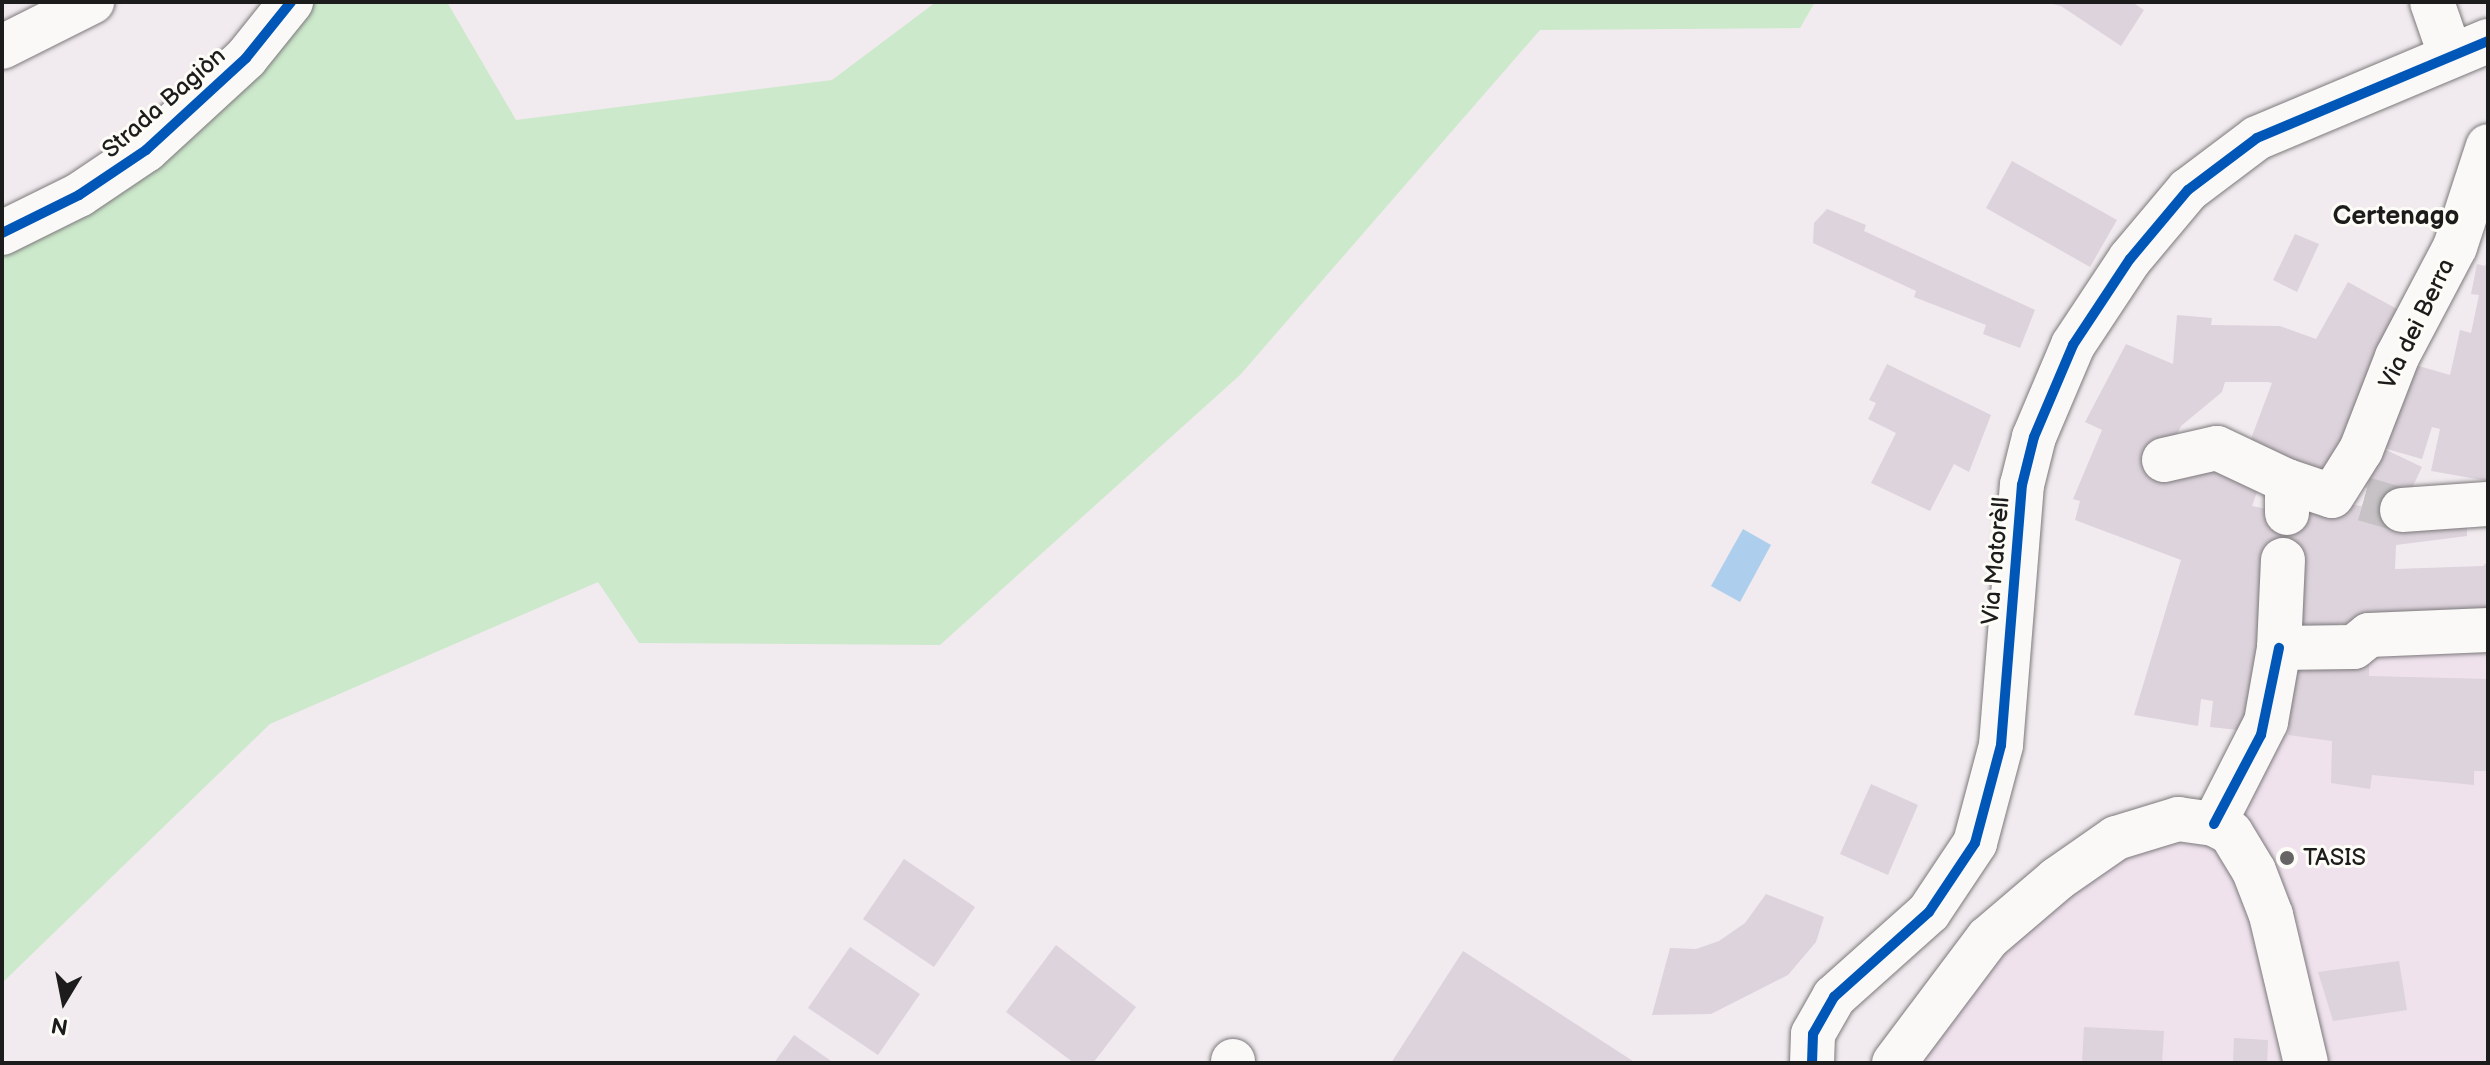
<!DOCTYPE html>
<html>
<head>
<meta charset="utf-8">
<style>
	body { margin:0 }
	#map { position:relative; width:2490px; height:1065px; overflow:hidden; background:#f1ebef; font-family:"Balsamiq Sans",sans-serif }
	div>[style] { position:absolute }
	.built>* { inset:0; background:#efe2ed }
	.green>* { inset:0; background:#cce9cb }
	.water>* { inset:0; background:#adceed }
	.building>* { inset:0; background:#ddd3dc }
	.minor-tunnel>* { height:44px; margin-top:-22px; transform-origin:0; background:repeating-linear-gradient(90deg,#c6c2c5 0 44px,transparent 0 66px) }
	.roads { filter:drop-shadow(0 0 2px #7c797b) drop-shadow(0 0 2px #7c797b) }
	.minor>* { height:44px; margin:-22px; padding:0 22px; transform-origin:22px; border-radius:22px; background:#faf9f8 }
	.highway>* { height:44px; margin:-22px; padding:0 22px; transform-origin:22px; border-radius:22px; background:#faf9f8 }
	.cycleway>* { height:10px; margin:-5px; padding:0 5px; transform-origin:5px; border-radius:5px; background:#0057b8 }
	.dots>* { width:22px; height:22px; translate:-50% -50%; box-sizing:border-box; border:4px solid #fdfcf7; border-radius:50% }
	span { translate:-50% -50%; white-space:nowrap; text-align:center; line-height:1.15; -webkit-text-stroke:6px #fdfcf7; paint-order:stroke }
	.street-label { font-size:24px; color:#1c1c1c }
	.poi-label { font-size:24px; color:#1c1c1c }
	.left { translate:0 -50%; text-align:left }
	.neighbourhood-label { font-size:26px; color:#1c1c1c; font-weight:700 }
	.frame { position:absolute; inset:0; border:4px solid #1c1c1c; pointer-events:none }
	.north { position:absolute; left:24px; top:961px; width:80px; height:80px; -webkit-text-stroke:6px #fdfcf7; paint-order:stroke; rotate:190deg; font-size:22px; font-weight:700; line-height:32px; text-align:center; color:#1c1c1c }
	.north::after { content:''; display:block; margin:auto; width:28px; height:36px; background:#1c1c1c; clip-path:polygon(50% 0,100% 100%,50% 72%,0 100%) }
</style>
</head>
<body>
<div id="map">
	<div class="built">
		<i style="clip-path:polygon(2488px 630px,2488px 1063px,1894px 1063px,2057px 879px,2198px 819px,2279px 648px)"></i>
	</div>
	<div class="green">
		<i style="clip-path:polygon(316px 2px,447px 2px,516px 120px,832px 80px,936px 2px,1815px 2px,1800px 28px,1540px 30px,1240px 375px,940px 645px,639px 643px,598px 582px,270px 724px,2px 983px,2px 252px,154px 169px,194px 137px,274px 58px)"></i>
	</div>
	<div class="water">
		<i style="clip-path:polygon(1743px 529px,1771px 545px,1740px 602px,1711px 586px)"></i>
	</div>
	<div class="building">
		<i style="clip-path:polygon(2044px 2px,2132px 2px,2144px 10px,2121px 46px,2061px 6px)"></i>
		<i style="clip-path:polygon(2012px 161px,2117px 220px,2090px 267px,1986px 208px)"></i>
		<i style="clip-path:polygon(1827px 209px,1866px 225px,1864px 231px,2035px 310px,2020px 348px,1983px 334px,1986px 325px,1914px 297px,1916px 291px,1813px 243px,1814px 223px)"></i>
		<i style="clip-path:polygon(2295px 234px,2319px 244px,2297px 292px,2273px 280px)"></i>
		<i style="clip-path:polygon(2488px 259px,2488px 481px,2431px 471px,2440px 429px,2432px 427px,2422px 459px,2380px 447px,2422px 467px,2398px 518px,2467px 516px,2467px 536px,2396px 545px,2395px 569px,2483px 566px,2488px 561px,2488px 617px,2338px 624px,2338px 639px,2297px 636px,2256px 732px,2210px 727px,2213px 701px,2201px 699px,2198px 726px,2134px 715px,2181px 560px,2075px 520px,2080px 501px,2073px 499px,2102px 430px,2085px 422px,2126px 344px,2173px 364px,2177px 315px,2212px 318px,2211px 325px,2280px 326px,2316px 339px,2348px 282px,2415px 319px,2330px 478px,2246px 452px,2272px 383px,2268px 382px,2225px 382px,2222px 392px,2181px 426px,2170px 449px,2258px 489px,2252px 506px,2287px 513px,2294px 498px,2362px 506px,2367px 488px,2350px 480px,2398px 360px,2450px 375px,2460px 330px,2471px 333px,2479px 295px,2471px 294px,2477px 264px,2485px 266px)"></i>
		<i style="clip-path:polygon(1887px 364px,1991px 415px,1969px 472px,1954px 464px,1930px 511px,1871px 483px,1896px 433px,1868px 419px,1876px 403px,1869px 400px)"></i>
		<i style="clip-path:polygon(2294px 653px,2369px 661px,2369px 676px,2488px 679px,2488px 771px,2474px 771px,2474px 785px,2372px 775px,2370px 789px,2331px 783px,2332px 741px,2288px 735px)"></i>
		<i style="clip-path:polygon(1871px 784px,1918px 805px,1888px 875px,1840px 854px)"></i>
		<i style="clip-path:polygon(904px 859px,975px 907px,934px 967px,863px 919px)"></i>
		<i style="clip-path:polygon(1766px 894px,1824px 917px,1816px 942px,1788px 975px,1711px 1014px,1652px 1015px,1670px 948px,1696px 949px,1719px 941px,1745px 923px)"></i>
		<i style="clip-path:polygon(1056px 945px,1136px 1007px,1093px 1063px,1074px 1063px,1006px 1012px)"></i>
		<i style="clip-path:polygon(850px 947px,920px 994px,878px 1055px,808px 1008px)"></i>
		<i style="clip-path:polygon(1463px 951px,1636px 1063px,1391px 1063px)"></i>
		<i style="clip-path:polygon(2399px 961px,2407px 1010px,2333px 1021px,2318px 972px)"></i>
		<i style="clip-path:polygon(2084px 1027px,2164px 1031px,2162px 1063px,2082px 1063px)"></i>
		<i style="clip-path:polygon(794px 1035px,834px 1063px,774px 1063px)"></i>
		<i style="clip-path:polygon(2234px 1038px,2268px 1040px,2267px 1063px,2233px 1063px)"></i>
	</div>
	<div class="minor-tunnel">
		<i style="left:2364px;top:499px;width:40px;rotate:16deg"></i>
	</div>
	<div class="roads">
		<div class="minor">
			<i style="left:2432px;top:2px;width:55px;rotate:70.9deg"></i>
			<i style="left:2px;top:233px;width:86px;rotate:-26.3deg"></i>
			<i style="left:79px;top:195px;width:81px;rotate:-33.9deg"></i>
			<i style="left:146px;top:150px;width:136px;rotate:-42.6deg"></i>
			<i style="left:246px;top:58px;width:72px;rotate:-51.2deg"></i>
			<i style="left:2164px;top:460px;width:54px;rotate:-12.8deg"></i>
			<i style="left:2217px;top:448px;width:77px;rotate:25.2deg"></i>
			<i style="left:2402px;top:510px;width:85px;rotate:-4deg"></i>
			<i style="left:2287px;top:513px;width:32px;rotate:-90deg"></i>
			<i style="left:2287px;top:481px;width:47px;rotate:18.4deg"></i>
			<i style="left:2332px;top:496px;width:54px;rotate:-57.8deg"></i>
			<i style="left:2361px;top:450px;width:100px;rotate:-68.8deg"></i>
			<i style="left:2397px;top:357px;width:124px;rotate:-62.2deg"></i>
			<i style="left:2455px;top:247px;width:106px;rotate:-71.9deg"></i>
			<i style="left:2279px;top:648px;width:75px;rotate:-0.8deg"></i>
			<i style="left:2354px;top:647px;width:19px;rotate:-39deg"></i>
			<i style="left:2369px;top:635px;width:119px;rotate:-2.4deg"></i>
			<i style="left:2214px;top:824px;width:114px;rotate:-63deg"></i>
			<i style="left:2266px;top:722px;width:75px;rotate:-80deg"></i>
			<i style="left:2279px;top:648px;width:88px;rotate:-87.4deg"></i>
			<i style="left:1233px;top:1063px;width:2px;rotate:-90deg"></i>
			<i style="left:1812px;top:1063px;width:29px;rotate:-88deg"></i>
			<i style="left:1813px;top:1034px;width:43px;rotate:-60.4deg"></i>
			<i style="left:1834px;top:997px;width:127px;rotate:-41.8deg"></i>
			<i style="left:1929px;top:912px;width:83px;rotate:-56.3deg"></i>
			<i style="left:1975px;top:843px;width:101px;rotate:-75.1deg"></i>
			<i style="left:2001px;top:745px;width:261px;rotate:-85.4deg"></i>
			<i style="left:2022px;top:485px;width:49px;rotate:-76deg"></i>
			<i style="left:2034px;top:437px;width:100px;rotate:-67deg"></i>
			<i style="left:2073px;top:345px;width:103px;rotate:-56.5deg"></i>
			<i style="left:2130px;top:259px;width:90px;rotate:-50deg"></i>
			<i style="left:2188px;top:190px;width:86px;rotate:-37deg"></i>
			<i style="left:2257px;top:138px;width:251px;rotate:-22.8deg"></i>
			<i style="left:1894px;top:1063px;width:156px;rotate:-53.1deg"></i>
			<i style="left:1988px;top:938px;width:91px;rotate:-40.5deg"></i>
			<i style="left:2057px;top:879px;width:72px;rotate:-34.8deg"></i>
			<i style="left:2116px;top:838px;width:65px;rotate:-17deg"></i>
			<i style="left:2178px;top:819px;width:36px;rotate:8deg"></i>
			<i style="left:2214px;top:824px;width:19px;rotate:28deg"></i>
			<i style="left:2231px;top:833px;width:44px;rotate:58.8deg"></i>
			<i style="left:2254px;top:871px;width:47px;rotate:68.9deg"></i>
			<i style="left:2271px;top:915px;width:152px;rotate:76.7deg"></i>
		</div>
		<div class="highway">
			<i style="left:2px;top:47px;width:101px;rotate:-26.6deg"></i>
		</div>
	</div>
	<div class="cycleway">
		<i style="left:2px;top:233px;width:86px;rotate:-26.3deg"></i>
		<i style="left:79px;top:195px;width:81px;rotate:-33.9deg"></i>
		<i style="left:146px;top:150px;width:136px;rotate:-42.6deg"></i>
		<i style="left:246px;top:58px;width:72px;rotate:-51.2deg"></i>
		<i style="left:2214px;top:824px;width:101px;rotate:-62.2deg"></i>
		<i style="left:2261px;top:735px;width:89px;rotate:-78.3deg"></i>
		<i style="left:1812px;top:1063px;width:29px;rotate:-88deg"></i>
		<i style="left:1813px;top:1034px;width:43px;rotate:-60.4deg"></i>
		<i style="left:1834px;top:997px;width:127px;rotate:-41.8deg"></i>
		<i style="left:1929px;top:912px;width:83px;rotate:-56.3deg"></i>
		<i style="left:1975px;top:843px;width:101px;rotate:-75.1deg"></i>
		<i style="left:2001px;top:745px;width:261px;rotate:-85.4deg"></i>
		<i style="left:2022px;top:485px;width:49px;rotate:-76deg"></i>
		<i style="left:2034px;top:437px;width:100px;rotate:-67deg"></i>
		<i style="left:2073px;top:345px;width:103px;rotate:-56.5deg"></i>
		<i style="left:2130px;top:259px;width:90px;rotate:-50deg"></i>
		<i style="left:2188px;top:190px;width:86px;rotate:-37deg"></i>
		<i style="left:2257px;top:138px;width:251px;rotate:-22.8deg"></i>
	</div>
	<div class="dots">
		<i style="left:2287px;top:858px;background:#676466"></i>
	</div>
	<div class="street-label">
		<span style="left:164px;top:103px;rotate:-41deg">Strada Bagiòn</span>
		<span style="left:2417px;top:324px;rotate:-64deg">Via dei Berra</span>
		<span style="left:1996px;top:561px;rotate:-85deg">Via Matorèll</span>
	</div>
	<div class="poi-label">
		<span class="left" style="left:2303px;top:858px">TASIS</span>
	</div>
	<div class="neighbourhood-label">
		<span style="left:2396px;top:217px">Certenago</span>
	</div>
	<div class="frame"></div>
	<div class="north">N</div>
</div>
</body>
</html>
